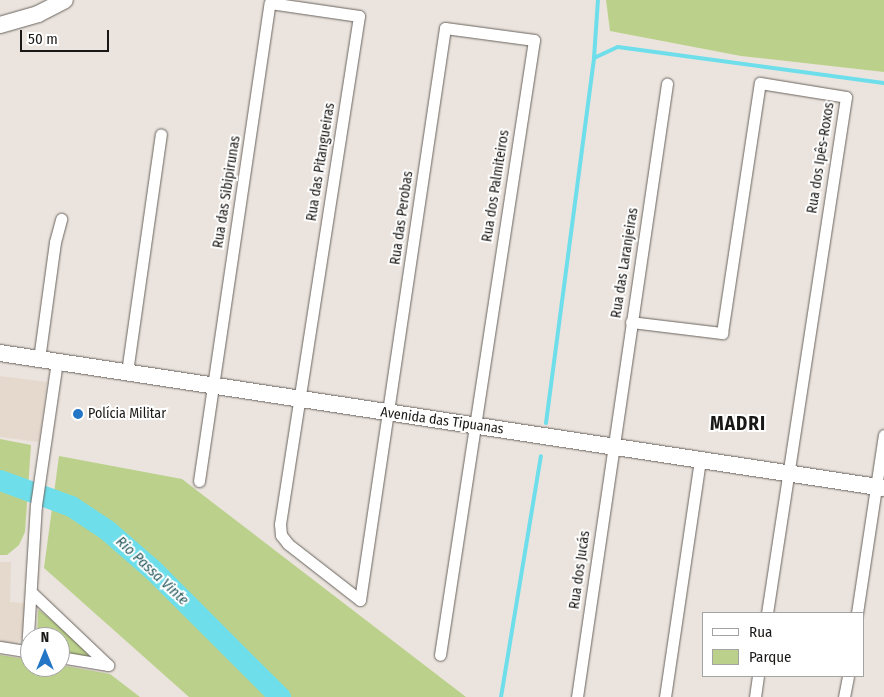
<!DOCTYPE html>
<html>
<head>
<meta charset="utf-8">
<style>
	body { margin:0 }
	#map { position:relative; width:884px; height:697px; overflow:hidden; background:#ebe4de; font-family:"Fira Sans Condensed",sans-serif }
	div>[style] { position:absolute }
	.built>* { inset:0; background:#e5d9cd }
	.green>* { inset:0; background:#bbd18b }
	.stream>* { height:4px; margin:-2px; padding:0 2px; transform-origin:2px; border-radius:2px; background:#6edeea }
	.river>* { height:21px; margin:-10.5px; padding:0 10.5px; transform-origin:10.5px; border-radius:10.5px; background:#6edeea }
	.roads { filter:drop-shadow(0 0 1px #69635e) drop-shadow(0 0 1px #69635e) }
	.street>* { height:11px; margin:-5.5px; padding:0 5.5px; transform-origin:5.5px; border-radius:5.5px; background:#fff }
	.secondary>* { height:16px; margin:-8px; padding:0 8px; transform-origin:8px; border-radius:8px; background:#fff }
	.dots>* { width:14px; height:14px; translate:-50% -50%; box-sizing:border-box; border:2px solid #fff; border-radius:50% }
	span { translate:-50% -50%; white-space:nowrap; text-align:center; line-height:1.15; -webkit-text-stroke:4px #fff; paint-order:stroke }
	.street-label { font-size:14px; color:#1a1816 }
	.poi-label { font-size:14px; color:#1a1816 }
	.left { translate:0 -50%; text-align:left }
	.water-label { font-size:15px; color:#295a5f; font-style:italic }
	.district-label { font-size:19px; color:#1a1816; font-weight:700; letter-spacing:1px }
	.legend { position:absolute; left:702px; top:612px; width:162px; height:65px; box-sizing:border-box; background:#fff; border:1px solid #a3a3a2; margin:0; padding:6px 9px; list-style:none; font-size:15px; color:#1a1816 }
	.legend li { display:flex; align-items:center; gap:10px; height:25px }
	.legend b { width:25px; border:1px solid #a3a3a2 }
	.north { position:absolute; left:20px; top:627px; width:50px; height:50px; box-sizing:border-box; background:#fff; border:1px solid #a3a3a2; border-radius:50%; rotate:0deg; font-size:14px; font-weight:700; line-height:20px; text-align:center; color:#1a1816 }
	.north::after { content:''; display:block; margin:auto; width:18px; height:22px; background:#2376c5; clip-path:polygon(50% 0,100% 100%,50% 72%,0 100%) }
	.scale { position:absolute; left:20px; top:30px; width:89px; height:22px; box-sizing:border-box; border:2px solid #1a1816; border-top:0; padding-left:6px; font-size:15px; line-height:18px; white-space:nowrap; color:#1a1816; -webkit-text-stroke:4px #fff; paint-order:stroke }
</style>
</head>
<body>
<div id="map">
	<div class="built">
		<i style="clip-path:polygon(0 376px,47px 382px,39px 442px,0 437px)"></i>
		<i style="clip-path:polygon(0 562px,11px 562px,10px 602px,25px 603px,24px 634px,17px 644px,11px 646px,0 644px)"></i>
	</div>
	<div class="green">
		<i style="clip-path:polygon(606px 0,884px 0,884px 72px,741px 56px,610px 31px)"></i>
		<i style="clip-path:polygon(0 439px,31px 445px,25px 532px,19px 545px,7px 555px,0 555px)"></i>
		<i style="clip-path:polygon(59px 456px,182px 479px,466px 697px,189px 697px,44px 568px)"></i>
		<i style="clip-path:polygon(38px 609px,86px 648px,89px 657px,60px 653px,60px 637px,37px 637px)"></i>
		<i style="clip-path:polygon(0 655px,30px 660px,30px 667px,60px 665px,110px 674px,140px 697px,0 697px)"></i>
	</div>
	<div class="stream">
		<i style="left:594px;top:58px;width:26px;rotate:-25deg"></i>
		<i style="left:618px;top:47px;width:268px;rotate:7.7deg"></i>
		<i style="left:546px;top:423px;width:368px;rotate:-82.5deg"></i>
		<i style="left:594px;top:58px;width:58px;rotate:-86.1deg"></i>
		<i style="left:501px;top:697px;width:244px;rotate:-80.6deg"></i>
	</div>
	<div class="river">
		<i style="left:0;top:480px;width:76px;rotate:20.1deg"></i>
		<i style="left:71px;top:506px;width:43px;rotate:33.7deg"></i>
		<i style="left:107px;top:530px;width:61px;rotate:41deg"></i>
		<i style="left:153px;top:570px;width:180px;rotate:45deg"></i>
	</div>
	<div class="roads">
		<div class="street">
			<i style="left:631px;top:322px;width:92px;rotate:6.9deg"></i>
			<i style="left:722px;top:333px;width:253px;rotate:-81.4deg"></i>
			<i style="left:760px;top:83px;width:87px;rotate:9.2deg"></i>
			<i style="left:846px;top:97px;width:522px;rotate:98.7deg"></i>
			<i style="left:39px;top:359px;width:118px;rotate:-82.2deg"></i>
			<i style="left:55px;top:242px;width:24px;rotate:-75deg"></i>
			<i style="left:127px;top:372px;width:240px;rotate:-81.9deg"></i>
			<i style="left:199px;top:481px;width:483px;rotate:-81.6deg"></i>
			<i style="left:270px;top:3px;width:90px;rotate:8.3deg"></i>
			<i style="left:359px;top:16px;width:514px;rotate:98.84deg"></i>
			<i style="left:280px;top:524px;width:11px;rotate:85deg"></i>
			<i style="left:281px;top:535px;width:11px;rotate:52deg"></i>
			<i style="left:288px;top:544px;width:91px;rotate:37.9deg"></i>
			<i style="left:360px;top:600px;width:578px;rotate:-81.55deg"></i>
			<i style="left:445px;top:28px;width:90px;rotate:7.7deg"></i>
			<i style="left:534px;top:40px;width:622px;rotate:98.69deg"></i>
			<i style="left:31px;top:592px;width:106px;rotate:43.5deg"></i>
			<i style="left:857px;top:613px;width:180px;rotate:-81.4deg"></i>
			<i style="left:0;top:647px;width:30px;rotate:9deg"></i>
			<i style="left:27px;top:651px;width:146px;rotate:-86.5deg"></i>
			<i style="left:36px;top:505px;width:146px;rotate:-81.7deg"></i>
			<i style="left:60px;top:657px;width:49px;rotate:9.5deg"></i>
			<i style="left:577px;top:697px;width:620px;rotate:-81.65deg"></i>
			<i style="left:665px;top:697px;width:240px;rotate:-81.6deg"></i>
			<i style="left:755px;top:697px;width:21px;rotate:-82deg"></i>
			<i style="left:844px;top:697px;width:21px;rotate:-79deg"></i>
		</div>
		<div class="secondary">
			<i style="left:0;top:25px;width:40px;rotate:-16deg"></i>
			<i style="left:38px;top:14px;width:30px;rotate:-27deg"></i>
			<i style="left:0;top:353px;width:894px;rotate:8.68deg"></i>
		</div>
	</div>
	<div class="dots">
		<i style="left:78px;top:414px;background:#2376c5"></i>
	</div>
	<div class="street-label">
		<span style="left:821px;top:158px;rotate:-81deg">Rua dos Ipês-Roxos</span>
		<span style="left:321px;top:162px;rotate:-81deg">Rua das Pitangueiras</span>
		<span style="left:496px;top:186px;rotate:-81deg">Rua dos Palmiteiros</span>
		<span style="left:227px;top:192px;rotate:-81deg">Rua das Sibipirunas</span>
		<span style="left:402px;top:218px;rotate:-82deg">Rua das Perobas</span>
		<span style="left:625px;top:263px;rotate:-81deg">Rua das Laranjeiras</span>
		<span style="left:442px;top:421px;rotate:8deg">Avenida das Tipuanas</span>
		<span style="left:580px;top:570px;rotate:-82deg">Rua dos Jucás</span>
	</div>
	<div class="poi-label">
		<span class="left" style="left:88px;top:414px">Polícia Militar</span>
	</div>
	<div class="water-label">
		<span style="left:152px;top:571px;rotate:43deg">Rio Passa Vinte</span>
	</div>
	<div class="district-label">
		<span style="left:738px;top:424px">MADRI</span>
	</div>
	<ul class="legend">
	<li><b style="height:6px;background:#fff"></b>Rua</li>
	<li><b style="height:14px;background:#bbd18b"></b>Parque</li>
	</ul>
	<div class="north">N</div>
	<div class="scale">50 m</div>
</div>
</body>
</html>
